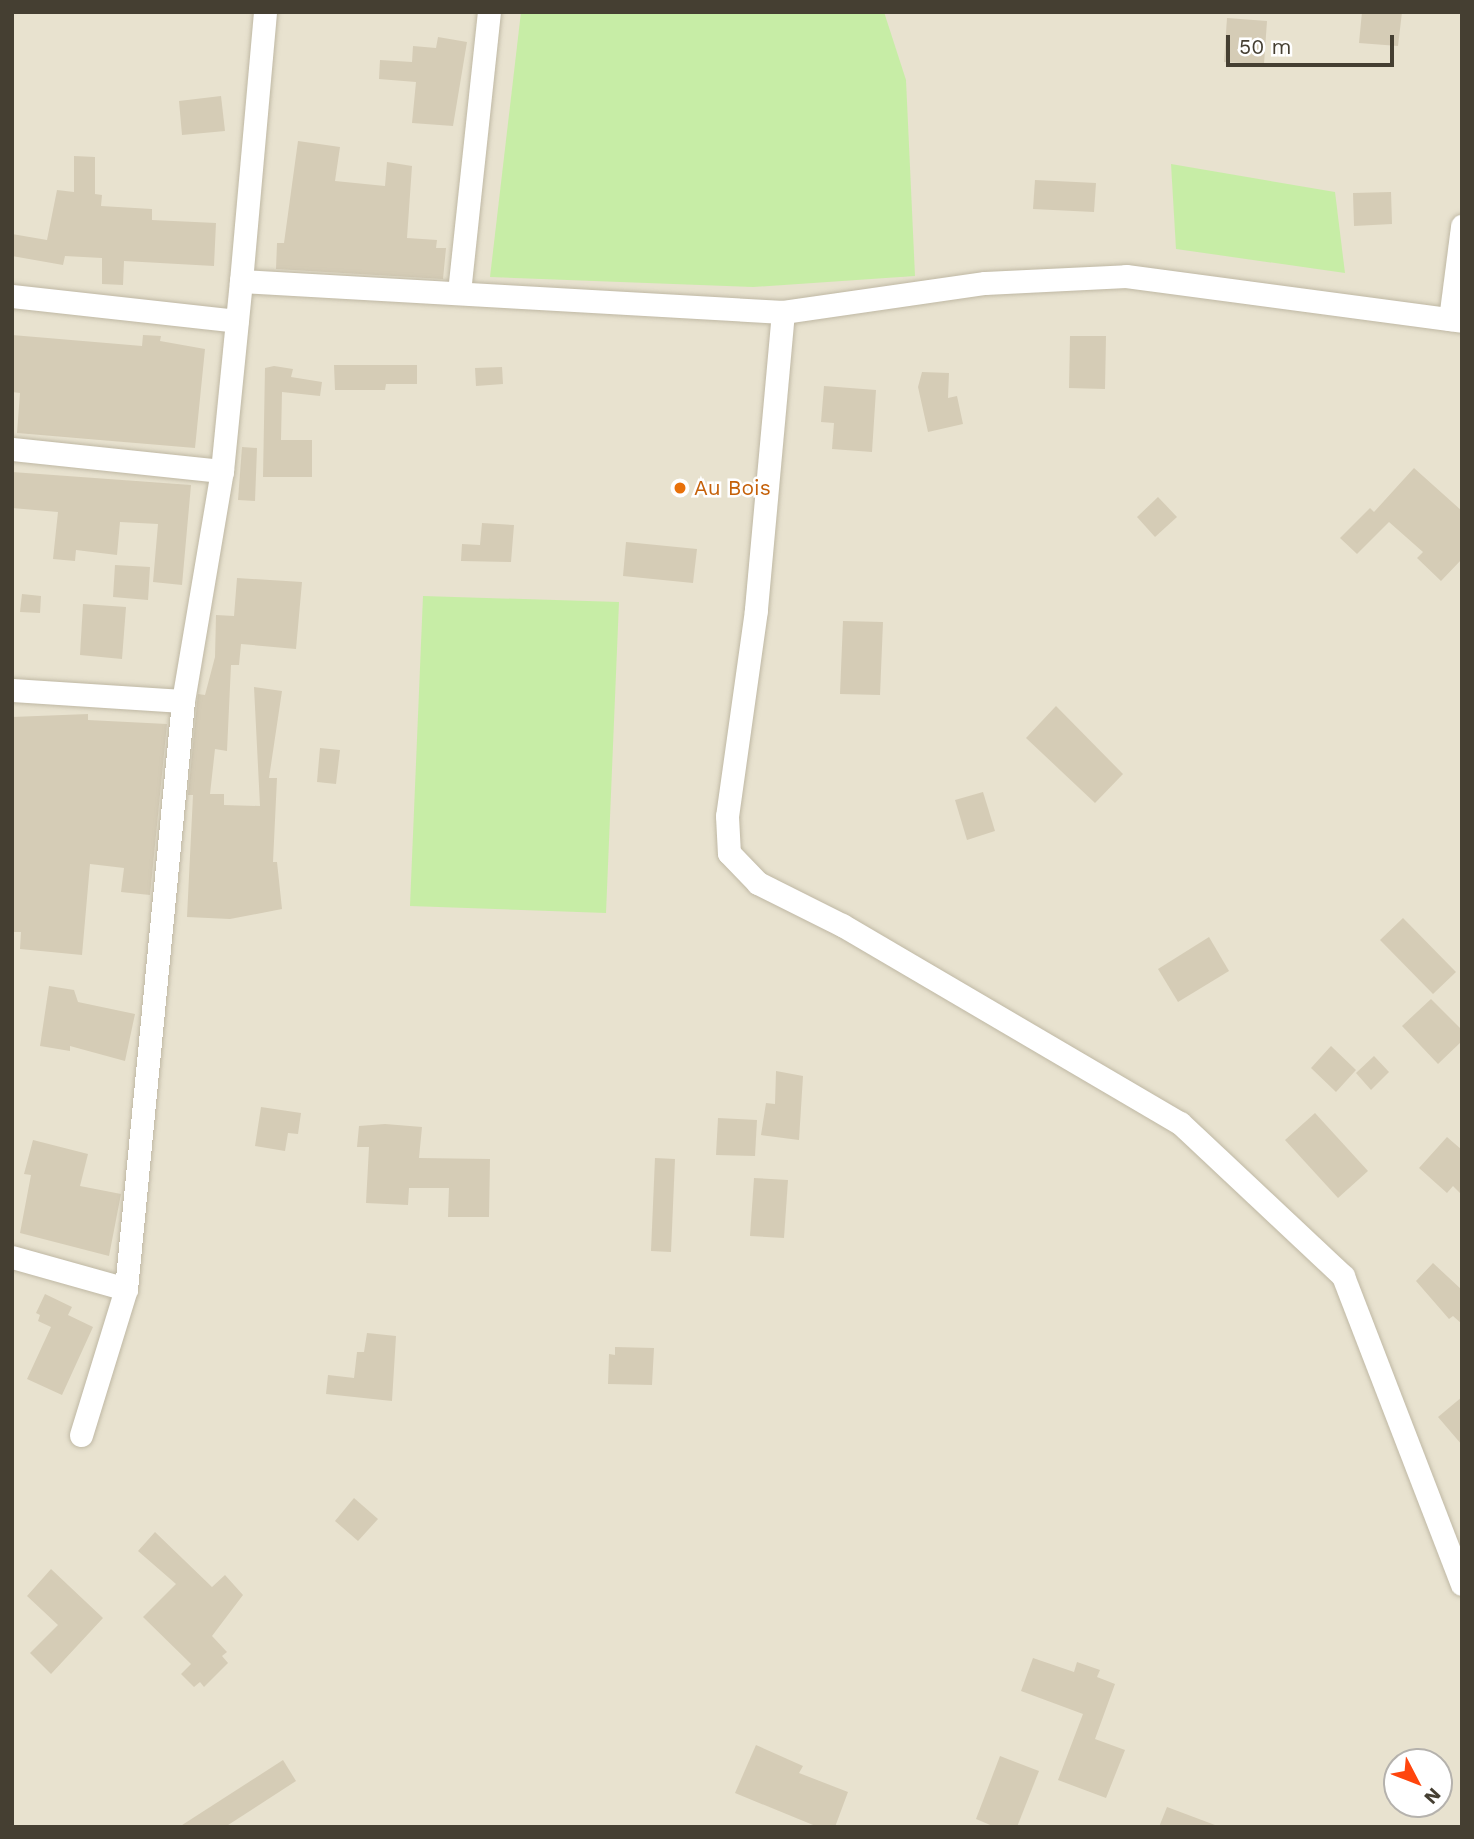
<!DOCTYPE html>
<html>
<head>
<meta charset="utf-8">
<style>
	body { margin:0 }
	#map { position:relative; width:1474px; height:1839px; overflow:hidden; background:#f3efe2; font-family:"Work Sans",sans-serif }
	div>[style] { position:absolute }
	.residential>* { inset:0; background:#e8e2cf }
	.green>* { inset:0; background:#c7eda6 }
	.building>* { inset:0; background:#d5ccb6 }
	.roads { filter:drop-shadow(0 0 2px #bfb8a4) drop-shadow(0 0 2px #bfb8a4) }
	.minor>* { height:23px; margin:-11.5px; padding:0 11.5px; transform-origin:11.5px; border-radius:11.5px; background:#fff }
	.dots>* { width:19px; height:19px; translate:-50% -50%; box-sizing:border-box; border:4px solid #fff; border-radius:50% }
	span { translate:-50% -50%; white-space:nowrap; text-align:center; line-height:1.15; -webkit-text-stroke:5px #fff; paint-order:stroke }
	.food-label { font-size:21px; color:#c56008 }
	.left { translate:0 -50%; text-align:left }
	.frame { position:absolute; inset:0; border:14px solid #453f32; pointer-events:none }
	.north { position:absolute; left:1383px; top:1748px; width:70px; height:70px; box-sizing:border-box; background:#fff; border:2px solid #b5b2ad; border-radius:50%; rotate:132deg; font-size:19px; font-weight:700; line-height:28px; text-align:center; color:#453f32 }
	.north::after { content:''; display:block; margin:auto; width:24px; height:32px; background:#ff450d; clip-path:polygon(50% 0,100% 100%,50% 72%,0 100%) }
	.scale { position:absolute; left:1226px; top:35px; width:168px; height:32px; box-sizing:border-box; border:4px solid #453f32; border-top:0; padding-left:9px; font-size:21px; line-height:24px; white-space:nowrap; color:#453f32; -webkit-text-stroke:5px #fff; paint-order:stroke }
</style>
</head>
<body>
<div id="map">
	<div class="residential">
		<i style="clip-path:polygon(evenodd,12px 12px,1462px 12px,1462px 1827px,12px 1827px,12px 12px,1397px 1762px,1439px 1762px,1439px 1804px,1397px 1804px,1397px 1762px)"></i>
	</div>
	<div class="green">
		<i style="clip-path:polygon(521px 12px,884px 12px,906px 80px,915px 276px,753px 287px,490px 277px)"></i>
		<i style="clip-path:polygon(1171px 164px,1335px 192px,1345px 273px,1176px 249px)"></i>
		<i style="clip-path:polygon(423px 596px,619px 602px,606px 913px,410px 906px)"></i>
	</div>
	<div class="building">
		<i style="clip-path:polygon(1362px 12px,1402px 12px,1398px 46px,1359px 43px)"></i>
		<i style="clip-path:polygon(1227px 18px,1267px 21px,1264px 64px,1224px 62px)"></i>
		<i style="clip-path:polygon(438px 37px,467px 42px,453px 126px,412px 123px,416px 82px,379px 79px,380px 60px,412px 62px,413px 46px,436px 48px)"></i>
		<i style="clip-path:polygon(221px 96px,225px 131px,182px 135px,179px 101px)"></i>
		<i style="clip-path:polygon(298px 141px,340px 147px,335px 181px,385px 186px,387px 162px,412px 166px,407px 238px,437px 240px,436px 248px,446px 248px,443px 279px,276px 269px,277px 243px,284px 243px)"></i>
		<i style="clip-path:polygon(74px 156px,95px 157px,95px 194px,102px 195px,101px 206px,152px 209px,152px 220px,216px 223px,214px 266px,124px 261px,123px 285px,102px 284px,102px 258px,65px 256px,63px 265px,12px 256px,12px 234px,47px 240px,57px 190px,74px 192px)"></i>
		<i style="clip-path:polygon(1035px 180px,1096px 183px,1094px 212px,1033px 209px)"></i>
		<i style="clip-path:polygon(1391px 192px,1392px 224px,1354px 226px,1353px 193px)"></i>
		<i style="clip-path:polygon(12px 335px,142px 346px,143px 335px,161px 336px,160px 341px,205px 349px,195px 448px,17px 433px,20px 393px,12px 392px)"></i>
		<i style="clip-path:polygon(1070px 336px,1106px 336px,1105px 389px,1069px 388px)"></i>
		<i style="clip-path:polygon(334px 365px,417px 365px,417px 384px,386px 384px,385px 390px,335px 390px)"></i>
		<i style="clip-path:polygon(274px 366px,293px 369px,291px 377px,322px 382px,320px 396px,282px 392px,281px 440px,312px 440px,312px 477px,263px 477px,265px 368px)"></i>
		<i style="clip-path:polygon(502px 367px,503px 384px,476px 386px,475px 368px)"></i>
		<i style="clip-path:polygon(922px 372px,949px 373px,948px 398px,957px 396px,963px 424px,928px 432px,918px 387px)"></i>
		<i style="clip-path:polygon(824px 386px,876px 390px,872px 452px,832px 449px,834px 423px,821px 422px)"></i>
		<i style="clip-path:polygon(242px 447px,257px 448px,255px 501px,238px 500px)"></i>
		<i style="clip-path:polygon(1414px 468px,1462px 511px,1462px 559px,1441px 581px,1417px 558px,1423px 552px,1389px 522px,1357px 554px,1340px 538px,1370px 508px,1374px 512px)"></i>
		<i style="clip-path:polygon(12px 472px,191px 485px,182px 585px,153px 582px,158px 524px,120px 522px,117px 555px,76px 550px,75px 561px,53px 559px,58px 512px,12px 508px)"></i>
		<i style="clip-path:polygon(1158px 497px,1177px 517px,1155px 537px,1137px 517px)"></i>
		<i style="clip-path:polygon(482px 523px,514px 525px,511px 562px,461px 561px,462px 544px,480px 545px)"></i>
		<i style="clip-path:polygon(626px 542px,697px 549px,693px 583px,623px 576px)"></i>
		<i style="clip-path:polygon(115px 565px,150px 567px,148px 600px,113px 597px)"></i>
		<i style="clip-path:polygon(237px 578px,302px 582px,296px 649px,241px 644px,239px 665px,231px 665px,227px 751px,215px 749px,210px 794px,224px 794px,224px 805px,260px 806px,254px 687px,282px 691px,269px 778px,277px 778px,273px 862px,277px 862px,282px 909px,230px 919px,187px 917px,193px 795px,188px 795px,197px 703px,198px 694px,205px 695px,215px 657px,216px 615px,234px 616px)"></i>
		<i style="clip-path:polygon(22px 594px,41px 596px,40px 613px,20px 612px)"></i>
		<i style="clip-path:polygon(83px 604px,126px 607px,122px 659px,80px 655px)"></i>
		<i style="clip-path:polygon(843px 621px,883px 622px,880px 695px,840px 694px)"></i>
		<i style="clip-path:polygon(1056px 706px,1123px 774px,1095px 803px,1026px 738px)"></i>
		<i style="clip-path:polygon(88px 714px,88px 720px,167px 724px,150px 895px,121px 892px,124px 868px,90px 864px,82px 955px,20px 949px,21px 932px,12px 932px,12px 717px)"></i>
		<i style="clip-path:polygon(320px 748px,340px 750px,336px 784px,317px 782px)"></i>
		<i style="clip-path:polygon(983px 792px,995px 831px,967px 840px,955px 800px)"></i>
		<i style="clip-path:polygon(1403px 918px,1456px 972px,1433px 994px,1380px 940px)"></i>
		<i style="clip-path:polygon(1209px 937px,1229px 971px,1178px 1002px,1158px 969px)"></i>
		<i style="clip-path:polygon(49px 986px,74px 990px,78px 1002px,135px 1014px,125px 1061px,70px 1046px,70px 1051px,40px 1046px)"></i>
		<i style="clip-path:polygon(1431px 999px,1462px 1030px,1462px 1041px,1438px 1064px,1402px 1026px)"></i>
		<i style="clip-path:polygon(1331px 1046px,1356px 1070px,1336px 1092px,1311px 1068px)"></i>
		<i style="clip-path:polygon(1374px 1056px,1389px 1072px,1371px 1090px,1356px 1073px)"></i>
		<i style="clip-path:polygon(776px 1071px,803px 1076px,799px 1140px,761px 1135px,766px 1103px,775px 1104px)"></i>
		<i style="clip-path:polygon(261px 1107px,301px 1113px,298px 1134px,288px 1133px,285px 1151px,255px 1146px)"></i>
		<i style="clip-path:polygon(1315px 1113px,1368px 1171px,1338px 1198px,1285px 1140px)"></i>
		<i style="clip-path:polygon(718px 1118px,757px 1120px,755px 1156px,716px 1155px)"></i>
		<i style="clip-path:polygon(385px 1124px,422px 1127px,419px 1158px,490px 1159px,489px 1217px,448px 1217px,449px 1188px,409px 1188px,408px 1205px,366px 1203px,369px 1147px,357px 1147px,359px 1126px)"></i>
		<i style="clip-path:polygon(1447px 1137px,1462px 1150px,1462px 1195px,1453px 1186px,1447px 1193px,1419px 1168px)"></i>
		<i style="clip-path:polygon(33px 1140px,88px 1154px,80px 1186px,121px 1194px,109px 1256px,20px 1233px,31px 1175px,24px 1174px)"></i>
		<i style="clip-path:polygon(655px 1158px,675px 1159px,671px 1252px,651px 1251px)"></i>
		<i style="clip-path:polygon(754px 1178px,788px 1180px,784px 1238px,750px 1236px)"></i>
		<i style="clip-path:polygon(1433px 1263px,1462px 1290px,1462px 1324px,1453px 1316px,1449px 1319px,1416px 1281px)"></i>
		<i style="clip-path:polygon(45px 1294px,72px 1307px,68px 1315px,93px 1327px,62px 1395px,27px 1379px,51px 1327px,38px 1321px,40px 1315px,36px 1313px)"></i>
		<i style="clip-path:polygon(367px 1333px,396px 1336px,392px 1401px,326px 1394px,328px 1375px,354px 1378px,357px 1352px,364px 1352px)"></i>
		<i style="clip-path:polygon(615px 1347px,654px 1348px,652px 1385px,608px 1384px,609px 1354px,615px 1355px)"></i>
		<i style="clip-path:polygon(1462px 1397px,1462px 1445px,1438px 1417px)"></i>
		<i style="clip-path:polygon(354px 1498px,378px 1519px,358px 1541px,335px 1521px)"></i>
		<i style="clip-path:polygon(155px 1532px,212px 1587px,225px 1575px,243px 1595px,212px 1636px,227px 1652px,222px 1656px,228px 1663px,204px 1687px,200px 1682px,194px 1687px,181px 1674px,191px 1664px,143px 1617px,176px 1584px,138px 1551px)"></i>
		<i style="clip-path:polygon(51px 1569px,103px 1618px,51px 1674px,30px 1653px,58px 1625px,27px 1596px)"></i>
		<i style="clip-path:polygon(1033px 1658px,1074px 1672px,1077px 1662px,1100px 1670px,1097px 1677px,1115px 1684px,1095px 1739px,1125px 1750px,1106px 1798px,1058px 1780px,1083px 1714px,1021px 1691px)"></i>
		<i style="clip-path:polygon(756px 1745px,803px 1766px,799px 1773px,848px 1792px,835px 1827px,818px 1827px,735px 1793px)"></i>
		<i style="clip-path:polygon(1000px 1756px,1039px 1771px,1017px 1827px,995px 1827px,976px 1819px)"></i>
		<i style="clip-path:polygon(283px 1760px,296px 1781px,225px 1827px,179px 1827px)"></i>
		<i style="clip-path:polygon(1167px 1807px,1215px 1825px,1215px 1827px,1159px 1827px)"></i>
	</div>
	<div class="roads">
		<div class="minor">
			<i style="left:241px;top:281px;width:270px;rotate:-84.9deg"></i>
			<i style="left:459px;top:292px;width:282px;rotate:-83.9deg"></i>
			<i style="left:12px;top:296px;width:226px;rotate:6.3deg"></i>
			<i style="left:783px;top:312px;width:299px;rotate:95.2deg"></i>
			<i style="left:756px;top:610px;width:208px;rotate:98deg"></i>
			<i style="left:727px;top:816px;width:37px;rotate:87deg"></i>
			<i style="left:729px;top:853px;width:42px;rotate:46deg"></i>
			<i style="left:758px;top:883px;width:94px;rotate:26.6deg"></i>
			<i style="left:842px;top:925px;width:392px;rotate:30.4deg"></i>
			<i style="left:1180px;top:1123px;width:224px;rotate:43.2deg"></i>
			<i style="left:1343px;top:1276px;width:330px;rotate:68.9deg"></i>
			<i style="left:1450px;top:319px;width:94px;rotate:-82.6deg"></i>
			<i style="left:12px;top:449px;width:211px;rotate:6deg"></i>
			<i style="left:12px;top:690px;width:171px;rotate:3.7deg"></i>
			<i style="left:183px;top:701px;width:233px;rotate:-80.4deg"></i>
			<i style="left:222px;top:471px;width:191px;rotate:-84.3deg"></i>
			<i style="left:241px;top:281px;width:543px;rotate:3.27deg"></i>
			<i style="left:783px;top:312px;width:204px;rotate:-8.2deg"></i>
			<i style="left:985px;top:283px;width:141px;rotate:-2.8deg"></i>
			<i style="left:1126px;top:276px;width:339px;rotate:7.6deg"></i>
			<i style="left:12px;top:1257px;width:118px;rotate:15.7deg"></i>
			<i style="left:81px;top:1435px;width:153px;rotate:-72.9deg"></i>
			<i style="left:126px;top:1289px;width:591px;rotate:-84.46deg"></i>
		</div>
	</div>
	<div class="dots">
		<i style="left:680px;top:488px;background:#e8710a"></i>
	</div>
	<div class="food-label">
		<span class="left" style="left:694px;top:488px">Au Bois</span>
	</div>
	<div class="frame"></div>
	<div class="north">N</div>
	<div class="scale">50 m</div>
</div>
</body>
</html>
